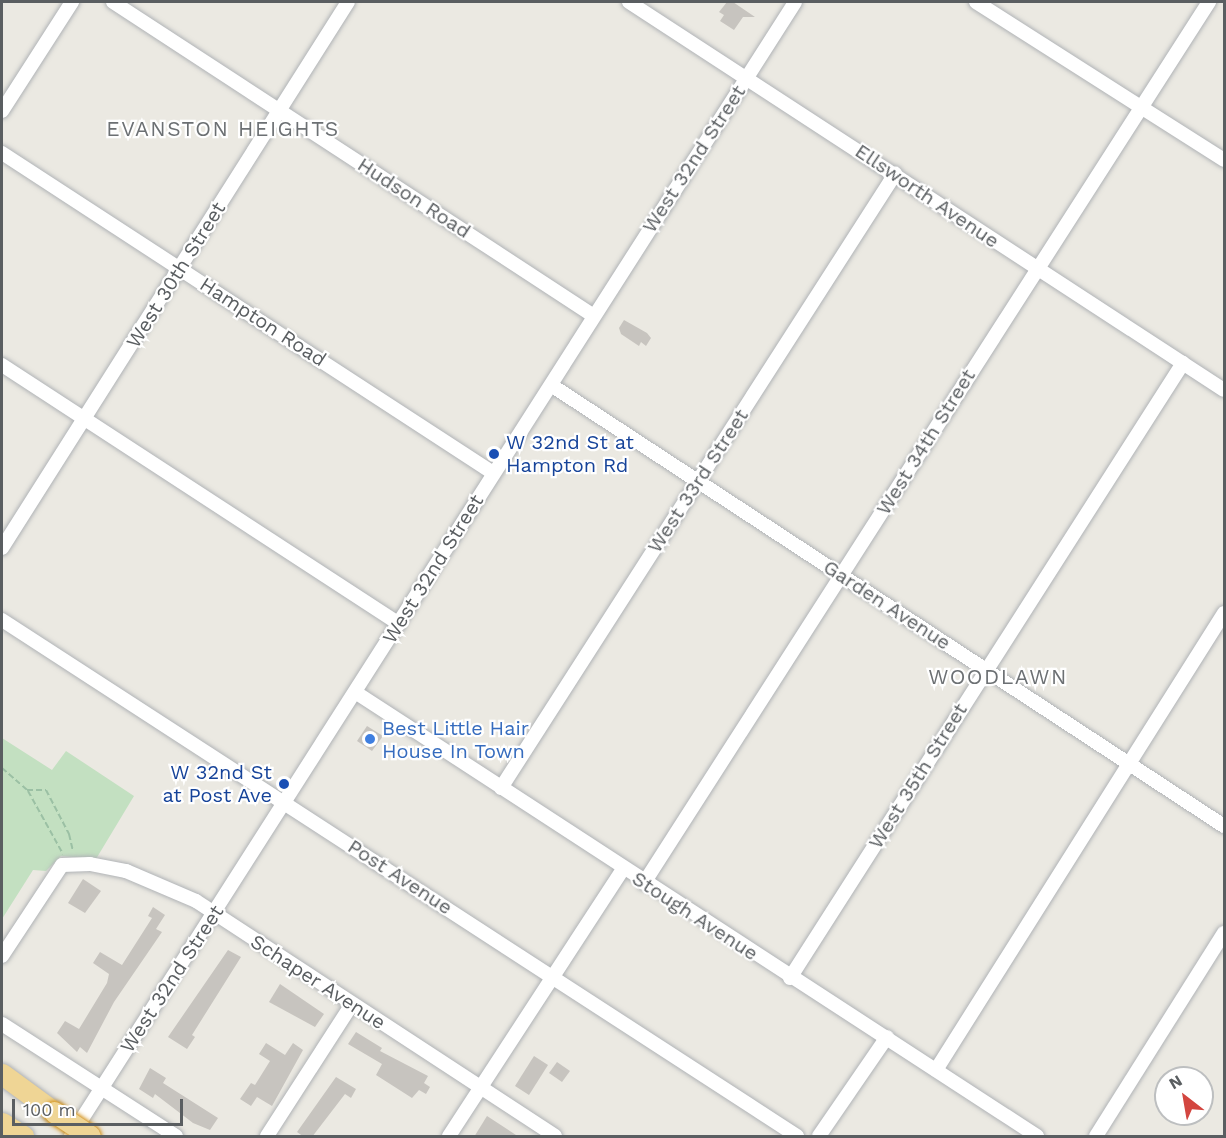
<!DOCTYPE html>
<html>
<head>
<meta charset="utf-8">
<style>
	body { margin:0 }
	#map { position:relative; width:1226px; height:1138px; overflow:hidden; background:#ebe9e2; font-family:"Work Sans",sans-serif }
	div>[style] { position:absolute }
	.green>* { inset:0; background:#c3e0c1 }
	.building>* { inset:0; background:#c7c4bf }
	.path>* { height:2px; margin-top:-1px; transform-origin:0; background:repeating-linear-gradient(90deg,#9bc0a4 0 6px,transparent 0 9px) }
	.roads { filter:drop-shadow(0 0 2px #b0b3b6) drop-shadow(0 0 2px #b0b3b6) }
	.minor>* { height:14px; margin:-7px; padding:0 7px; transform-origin:7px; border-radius:7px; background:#fff }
	.highway>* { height:21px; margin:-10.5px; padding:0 10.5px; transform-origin:10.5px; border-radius:10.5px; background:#efd595 }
	.bridges { filter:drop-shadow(0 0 2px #d2911b) drop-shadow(0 0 2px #d2911b) }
	.highway-bridge>* { height:21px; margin:-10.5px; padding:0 10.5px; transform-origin:10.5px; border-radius:10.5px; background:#efd595 }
	.dots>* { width:16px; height:16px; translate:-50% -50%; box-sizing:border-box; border:3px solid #fff; border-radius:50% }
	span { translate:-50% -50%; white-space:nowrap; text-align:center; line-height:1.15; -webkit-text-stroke:4.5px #fff; paint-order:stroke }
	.street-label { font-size:20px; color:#5a5e61 }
	.transit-label { font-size:20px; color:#164399 }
	.left { translate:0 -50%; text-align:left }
	.right { translate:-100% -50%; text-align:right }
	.shop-label { font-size:20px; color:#366cbe }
	.neighbourhood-label { font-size:21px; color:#6c7073; letter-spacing:1.5px }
	.frame { position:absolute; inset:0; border:3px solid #5a5e61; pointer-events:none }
	.north { position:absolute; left:1154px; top:1066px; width:60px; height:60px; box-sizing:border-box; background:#fff; border:2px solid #bdbfc0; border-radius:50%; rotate:329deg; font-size:16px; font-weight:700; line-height:24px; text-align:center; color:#5a5e61 }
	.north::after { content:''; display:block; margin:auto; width:21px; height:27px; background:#d34640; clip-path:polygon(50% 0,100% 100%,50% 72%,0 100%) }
	.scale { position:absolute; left:12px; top:1099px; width:171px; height:27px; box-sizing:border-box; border:3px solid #5a5e61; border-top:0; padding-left:8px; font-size:18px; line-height:21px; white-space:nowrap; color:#5a5e61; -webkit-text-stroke:4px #fff; paint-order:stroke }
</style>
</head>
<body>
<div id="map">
	<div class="green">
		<i style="clip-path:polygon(2px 738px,52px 770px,66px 751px,134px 796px,96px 859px,61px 856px,46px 871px,33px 870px,2px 919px)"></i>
	</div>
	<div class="building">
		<i style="clip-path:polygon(727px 2px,733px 2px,755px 17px,743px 17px,734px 30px,720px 21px,724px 15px,719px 12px)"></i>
		<i style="clip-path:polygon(624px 320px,647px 333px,651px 338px,646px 346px,641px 342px,639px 346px,621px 334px,619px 328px)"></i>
		<i style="clip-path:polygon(367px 726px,383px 736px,372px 751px,357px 741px)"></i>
		<i style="clip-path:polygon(83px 879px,101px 891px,85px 913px,68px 903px)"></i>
		<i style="clip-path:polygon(153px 907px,165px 915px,156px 929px,162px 932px,114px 1002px,87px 1053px,80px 1047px,77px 1052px,57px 1033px,65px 1021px,79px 1029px,107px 983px,109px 974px,93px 963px,100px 952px,122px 965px,152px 918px,148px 916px)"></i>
		<i style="clip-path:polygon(228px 950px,241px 957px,192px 1035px,195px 1037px,187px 1049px,168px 1037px)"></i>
		<i style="clip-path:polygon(280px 984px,324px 1014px,315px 1027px,269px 1002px)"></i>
		<i style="clip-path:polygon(356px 1032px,382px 1048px,380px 1051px,428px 1076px,424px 1083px,430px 1087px,426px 1094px,419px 1090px,412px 1098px,376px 1075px,382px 1064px,348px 1044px)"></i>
		<i style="clip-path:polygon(266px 1043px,285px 1055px,293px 1043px,303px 1050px,272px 1106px,257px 1097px,251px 1106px,240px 1099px,251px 1083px,255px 1085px,270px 1061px,259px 1054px)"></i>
		<i style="clip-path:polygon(534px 1056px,548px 1065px,529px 1095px,515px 1086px)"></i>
		<i style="clip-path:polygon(557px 1062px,570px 1071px,562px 1082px,549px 1073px)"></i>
		<i style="clip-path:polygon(150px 1068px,166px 1078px,163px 1083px,218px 1118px,210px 1130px,193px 1123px,155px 1094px,153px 1098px,139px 1089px)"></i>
		<i style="clip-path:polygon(336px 1077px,356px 1089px,351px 1098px,345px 1094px,312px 1137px,304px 1137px,297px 1132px)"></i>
		<i style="clip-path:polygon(487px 1116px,519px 1137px,474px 1137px)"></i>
	</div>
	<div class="path">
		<i style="left:2px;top:768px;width:33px;rotate:41deg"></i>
		<i style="left:27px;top:790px;width:19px"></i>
		<i style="left:46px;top:790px;width:50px;rotate:62.4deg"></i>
		<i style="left:69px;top:834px;width:17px;rotate:77deg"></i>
		<i style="left:28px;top:791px;width:72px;rotate:60.9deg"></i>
	</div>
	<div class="roads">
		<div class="minor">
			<i style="left:113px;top:2px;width:574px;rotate:33.14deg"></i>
			<i style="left:629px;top:2px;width:710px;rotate:33.11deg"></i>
			<i style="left:976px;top:2px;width:294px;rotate:32.5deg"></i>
			<i style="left:2px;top:111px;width:130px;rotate:-57.3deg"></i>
			<i style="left:2px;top:153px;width:586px;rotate:33.09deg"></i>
			<i style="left:2px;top:365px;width:474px;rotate:33.1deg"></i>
			<i style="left:551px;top:385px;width:805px;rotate:33.24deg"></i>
			<i style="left:2px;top:548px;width:646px;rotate:-57.64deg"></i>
			<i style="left:2px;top:620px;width:948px;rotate:32.99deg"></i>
			<i style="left:355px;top:692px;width:814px;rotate:33.07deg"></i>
			<i style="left:501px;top:788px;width:730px;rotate:-57.31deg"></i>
			<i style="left:644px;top:883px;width:1047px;rotate:-57.33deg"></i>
			<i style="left:2px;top:956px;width:109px;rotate:-56.6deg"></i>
			<i style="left:62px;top:865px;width:28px;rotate:-2deg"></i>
			<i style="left:90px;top:864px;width:37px;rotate:11deg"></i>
			<i style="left:126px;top:871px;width:76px;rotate:23.2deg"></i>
			<i style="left:196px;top:901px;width:429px;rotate:33.2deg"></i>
			<i style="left:790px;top:978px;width:730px;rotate:-57.42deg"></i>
			<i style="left:2px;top:1024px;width:207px;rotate:32.8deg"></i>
			<i style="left:936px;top:1070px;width:540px;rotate:-57.78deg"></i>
			<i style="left:71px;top:1136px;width:1345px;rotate:-57.44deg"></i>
			<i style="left:267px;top:1136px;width:157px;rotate:-57.2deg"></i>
			<i style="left:449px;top:1136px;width:319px;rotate:-56.9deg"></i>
			<i style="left:819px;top:1136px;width:120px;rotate:-55.5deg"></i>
			<i style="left:1096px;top:1136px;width:240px;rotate:-57.8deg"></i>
		</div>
		<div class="highway">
			<i style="left:2px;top:1074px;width:64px;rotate:36.2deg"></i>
			<i style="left:2px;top:1123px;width:25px;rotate:32deg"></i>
		</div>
	</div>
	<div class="bridges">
		<div class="highway-bridge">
			<i style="left:54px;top:1112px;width:43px;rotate:33.7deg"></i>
		</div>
	</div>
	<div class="dots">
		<i style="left:494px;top:454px;background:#1a4fb4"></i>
		<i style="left:370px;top:739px;background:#3f7fe0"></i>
		<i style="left:284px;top:784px;background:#1a4fb4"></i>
	</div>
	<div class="street-label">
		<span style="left:694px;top:159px;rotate:-57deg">West 32nd Street</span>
		<span style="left:927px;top:196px;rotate:34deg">Ellsworth Avenue</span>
		<span style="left:414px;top:198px;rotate:33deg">Hudson Road</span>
		<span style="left:176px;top:275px;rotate:-58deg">West 30th Street</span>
		<span style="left:263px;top:322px;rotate:33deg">Hampton Road</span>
		<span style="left:926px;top:442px;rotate:-58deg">West 34th Street</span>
		<span style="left:698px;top:481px;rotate:-57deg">West 33rd Street</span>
		<span style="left:433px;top:569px;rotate:-58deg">West 32nd Street</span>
		<span style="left:887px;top:605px;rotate:33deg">Garden Avenue</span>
		<span style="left:918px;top:776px;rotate:-58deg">West 35th Street</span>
		<span style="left:400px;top:877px;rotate:33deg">Post Avenue</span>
		<span style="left:695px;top:916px;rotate:33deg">Stough Avenue</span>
		<span style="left:172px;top:979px;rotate:-57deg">West 32nd Street</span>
		<span style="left:318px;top:982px;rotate:33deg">Schaper Avenue</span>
	</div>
	<div class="transit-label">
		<span class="left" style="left:506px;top:454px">W 32nd St at<br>Hampton Rd</span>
		<span class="right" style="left:272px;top:784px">W 32nd St<br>at Post Ave</span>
	</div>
	<div class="shop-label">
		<span class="left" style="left:382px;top:740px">Best Little Hair<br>House In Town</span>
	</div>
	<div class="neighbourhood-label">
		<span style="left:223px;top:129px">EVANSTON HEIGHTS</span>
		<span style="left:998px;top:677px">WOODLAWN</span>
	</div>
	<div class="frame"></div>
	<div class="north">N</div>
	<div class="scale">100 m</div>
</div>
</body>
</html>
